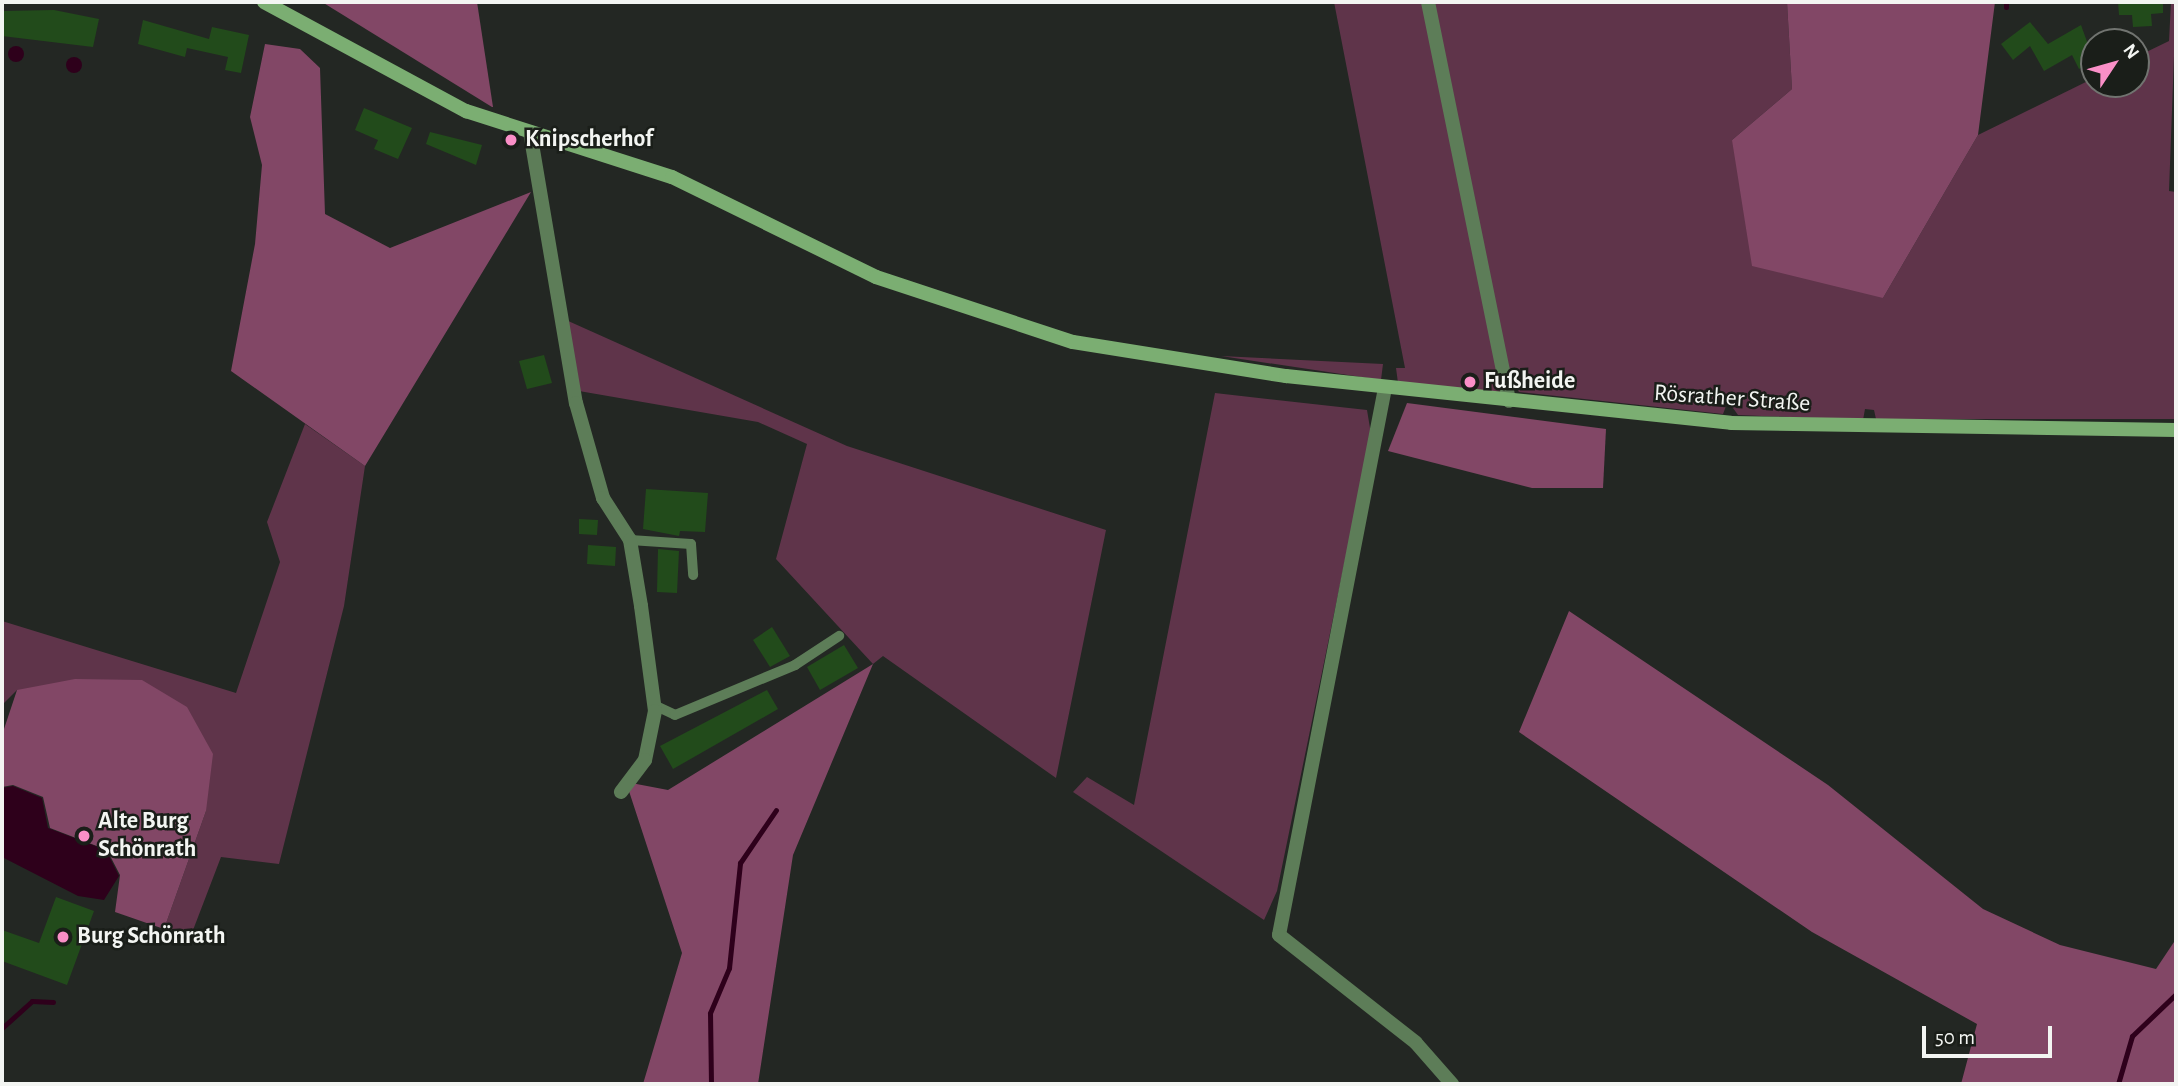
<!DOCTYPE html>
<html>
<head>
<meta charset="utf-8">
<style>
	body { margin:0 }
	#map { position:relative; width:2178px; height:1086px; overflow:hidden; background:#232723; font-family:"Alegreya Sans",sans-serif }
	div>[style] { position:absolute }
	.green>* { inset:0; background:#5f344a }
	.forest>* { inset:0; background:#824766 }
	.water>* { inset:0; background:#2e001b }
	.round { border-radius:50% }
	.stream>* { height:5px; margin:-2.5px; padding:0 2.5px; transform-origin:2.5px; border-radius:2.5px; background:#2e001b }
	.building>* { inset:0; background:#224b1b }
	.lane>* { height:10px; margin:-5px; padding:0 5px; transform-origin:5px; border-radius:5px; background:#5d7d58 }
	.street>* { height:14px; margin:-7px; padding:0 7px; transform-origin:7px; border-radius:7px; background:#5d7d58 }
	.secondary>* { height:14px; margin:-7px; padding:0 7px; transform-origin:7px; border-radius:7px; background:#7bae72 }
	.dots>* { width:19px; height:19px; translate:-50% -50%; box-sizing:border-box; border:4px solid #1a1e19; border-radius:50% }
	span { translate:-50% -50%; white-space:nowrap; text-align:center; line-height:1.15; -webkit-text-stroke:5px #1a1e19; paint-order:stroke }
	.poi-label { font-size:24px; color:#f3f5f2; font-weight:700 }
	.left { translate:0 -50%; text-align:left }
	.street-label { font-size:24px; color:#f3f5f2 }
	.frame { position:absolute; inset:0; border:4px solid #f3f5f2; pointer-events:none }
	.north { position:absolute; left:2080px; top:28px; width:70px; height:70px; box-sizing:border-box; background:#1a1e19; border:2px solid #717470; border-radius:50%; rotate:54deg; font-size:19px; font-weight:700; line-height:28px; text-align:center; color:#f3f5f2 }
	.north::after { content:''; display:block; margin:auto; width:24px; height:32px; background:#fa8fc7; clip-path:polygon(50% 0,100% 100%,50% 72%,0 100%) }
	.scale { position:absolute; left:1922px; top:1026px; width:130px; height:32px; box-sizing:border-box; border:4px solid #f3f5f2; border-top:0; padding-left:9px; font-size:21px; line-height:24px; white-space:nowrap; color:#f3f5f2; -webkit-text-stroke:5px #1a1e19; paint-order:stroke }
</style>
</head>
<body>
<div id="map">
	<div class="green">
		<i style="clip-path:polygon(1334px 2px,1423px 2px,1502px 392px,1398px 383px,1396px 368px,1405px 368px)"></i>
		<i style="clip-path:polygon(1432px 2px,1787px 2px,1792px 89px,1732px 140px,1883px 298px,1978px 135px,2094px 78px,2094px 84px,2136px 84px,2136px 57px,2169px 41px,2171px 2px,2176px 2px,2169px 191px,2176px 192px,2176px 419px,1876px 419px,1874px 410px,1865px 409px,1863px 420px,1738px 415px,1728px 401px,1723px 414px,1519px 392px,1509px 377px)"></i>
		<i style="clip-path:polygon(566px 320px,847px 446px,1106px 530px,1056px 778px,883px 656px,873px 664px,776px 559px,807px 444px,758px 422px,579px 391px)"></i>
		<i style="clip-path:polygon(1221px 356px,1383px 364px,1381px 380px)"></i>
		<i style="clip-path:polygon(1215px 393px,1367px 410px,1371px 434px,1277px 891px,1264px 920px,1073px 792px,1087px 777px,1134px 805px)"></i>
		<i style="clip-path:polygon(305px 424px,365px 466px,344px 606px,279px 864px,221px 857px,190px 938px,164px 929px,206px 811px,17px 690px,2px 705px,2px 621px,236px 693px,280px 562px,267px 522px)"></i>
	</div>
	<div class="forest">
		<i style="clip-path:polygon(322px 2px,477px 2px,493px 107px,492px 107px)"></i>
		<i style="clip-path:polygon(1787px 2px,1995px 2px,1978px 135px,1883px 298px,1752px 266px,1732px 140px,1792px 89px)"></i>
		<i style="clip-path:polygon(265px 44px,300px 49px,320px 68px,325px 214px,390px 248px,531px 192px,365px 466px,231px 371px,255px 244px,262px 165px,250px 117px)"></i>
		<i style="clip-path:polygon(1407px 403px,1606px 429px,1603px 488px,1532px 488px,1388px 451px)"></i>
		<i style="clip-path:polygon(1569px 611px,1828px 785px,1983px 909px,2060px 945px,2156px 969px,2176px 939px,2176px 1084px,1961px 1084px,1977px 1024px,1812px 932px,1519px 732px)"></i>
		<i style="clip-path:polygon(873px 664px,793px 855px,758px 1084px,643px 1084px,682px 953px,626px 782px,668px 790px)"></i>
		<i style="clip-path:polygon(75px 679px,142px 680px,187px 707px,213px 754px,206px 811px,164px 929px,115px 912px,120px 875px,107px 850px,50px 828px,43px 797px,13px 785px,2px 787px,2px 735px,17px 690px)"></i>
	</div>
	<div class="water">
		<i class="round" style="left:8px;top:46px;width:16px;height:16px"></i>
		<i class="round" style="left:66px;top:57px;width:16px;height:16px"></i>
		<i style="clip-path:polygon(13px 786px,42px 798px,48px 828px,106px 850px,119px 876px,104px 900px,78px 896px,2px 857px,2px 788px)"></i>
	</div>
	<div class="stream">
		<i style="left:2006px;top:2px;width:5px;rotate:90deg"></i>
		<i style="left:2px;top:1028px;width:40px;rotate:-42deg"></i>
		<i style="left:32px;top:1001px;width:21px;rotate:3deg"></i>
		<i style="left:711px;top:1084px;width:71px;rotate:-90.8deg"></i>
		<i style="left:710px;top:1013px;width:49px;rotate:-67.1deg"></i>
		<i style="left:729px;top:968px;width:106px;rotate:-84deg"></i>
		<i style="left:740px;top:863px;width:64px;rotate:-55.8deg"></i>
		<i style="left:2118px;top:1084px;width:50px;rotate:-73.7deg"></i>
		<i style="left:2132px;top:1036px;width:61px;rotate:-43.7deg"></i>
	</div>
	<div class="building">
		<i style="clip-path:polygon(2118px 2px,2163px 2px,2163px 13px,2151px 14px,2152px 26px,2133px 27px,2132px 15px,2119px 15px)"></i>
		<i style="clip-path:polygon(54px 10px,99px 19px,93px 47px,2px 36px,2px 11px)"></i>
		<i style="clip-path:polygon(143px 20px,209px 39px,212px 27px,249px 35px,241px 73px,225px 70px,228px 57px,187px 48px,185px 57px,138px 44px)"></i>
		<i style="clip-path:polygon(2030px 22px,2048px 44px,2081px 25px,2094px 61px,2079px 69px,2072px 55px,2044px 71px,2030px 46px,2013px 60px,2001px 44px)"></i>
		<i style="clip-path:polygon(364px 108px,412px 128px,398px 159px,374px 149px,378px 140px,355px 130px)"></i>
		<i style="clip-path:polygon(430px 132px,482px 145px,476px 165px,426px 144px)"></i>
		<i style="clip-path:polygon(544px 355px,552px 383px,527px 389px,519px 361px)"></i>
		<i style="clip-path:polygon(646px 489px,708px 493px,705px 532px,680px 531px,679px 536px,643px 529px)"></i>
		<i style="clip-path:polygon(579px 519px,598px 520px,597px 535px,579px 534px)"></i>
		<i style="clip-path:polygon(588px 545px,616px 547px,615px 566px,587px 564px)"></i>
		<i style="clip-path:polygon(658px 549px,679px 551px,677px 593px,657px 592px)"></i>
		<i style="clip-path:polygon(772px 627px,790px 656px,770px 667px,753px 640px)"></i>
		<i style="clip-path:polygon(844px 645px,858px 668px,820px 690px,807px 667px)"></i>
		<i style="clip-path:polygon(767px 690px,778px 709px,673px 769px,660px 746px)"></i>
		<i style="clip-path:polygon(56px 897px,94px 911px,67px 985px,2px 961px,2px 930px,39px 943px)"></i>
	</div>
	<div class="lane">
		<i style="left:630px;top:540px;width:61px;rotate:3.8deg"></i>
		<i style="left:691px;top:544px;width:31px;rotate:86deg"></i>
		<i style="left:654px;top:705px;width:23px;rotate:25deg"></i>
		<i style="left:675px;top:715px;width:130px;rotate:-22.6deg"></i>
		<i style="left:795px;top:665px;width:53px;rotate:-33.4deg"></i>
	</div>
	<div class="street">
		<i style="left:1428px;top:2px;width:407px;rotate:78.5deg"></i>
		<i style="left:530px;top:132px;width:275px;rotate:80.4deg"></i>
		<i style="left:576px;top:403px;width:99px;rotate:74.1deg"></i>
		<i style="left:603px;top:498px;width:50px;rotate:57.3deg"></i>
		<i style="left:630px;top:540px;width:67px;rotate:80.5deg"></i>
		<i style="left:641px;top:606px;width:106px;rotate:82.4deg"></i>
		<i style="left:655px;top:711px;width:50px;rotate:101.5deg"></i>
		<i style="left:645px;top:760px;width:40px;rotate:127deg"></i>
		<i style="left:1385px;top:388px;width:557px;rotate:100.97deg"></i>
		<i style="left:1279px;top:935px;width:174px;rotate:38.2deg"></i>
		<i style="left:1416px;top:1043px;width:55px;rotate:48.7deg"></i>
	</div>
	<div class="secondary">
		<i style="left:264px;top:2px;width:230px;rotate:28.4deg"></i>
		<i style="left:466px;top:111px;width:216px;rotate:17.8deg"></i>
		<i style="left:672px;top:177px;width:227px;rotate:26.1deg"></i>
		<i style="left:876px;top:277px;width:207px;rotate:18.3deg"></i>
		<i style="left:1073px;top:342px;width:216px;rotate:9.1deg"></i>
		<i style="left:1286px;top:376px;width:447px;rotate:6deg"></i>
		<i style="left:1731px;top:423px;width:445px;rotate:0.9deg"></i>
	</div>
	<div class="dots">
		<i style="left:511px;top:140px;background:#fa8fc7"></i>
		<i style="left:1470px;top:382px;background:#fa8fc7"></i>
		<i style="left:84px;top:836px;background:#fa8fc7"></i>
		<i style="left:63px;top:937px;background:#fa8fc7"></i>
	</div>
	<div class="poi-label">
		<span class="left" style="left:525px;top:140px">Knipscherhof</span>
		<span class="left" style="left:1484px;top:382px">Fußheide</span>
		<span class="left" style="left:98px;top:836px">Alte Burg<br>Schönrath</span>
		<span class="left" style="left:77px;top:937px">Burg Schönrath</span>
	</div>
	<div class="street-label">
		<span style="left:1732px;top:399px;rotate:4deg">Rösrather Straße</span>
	</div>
	<div class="frame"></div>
	<div class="north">N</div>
	<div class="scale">50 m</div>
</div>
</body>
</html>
